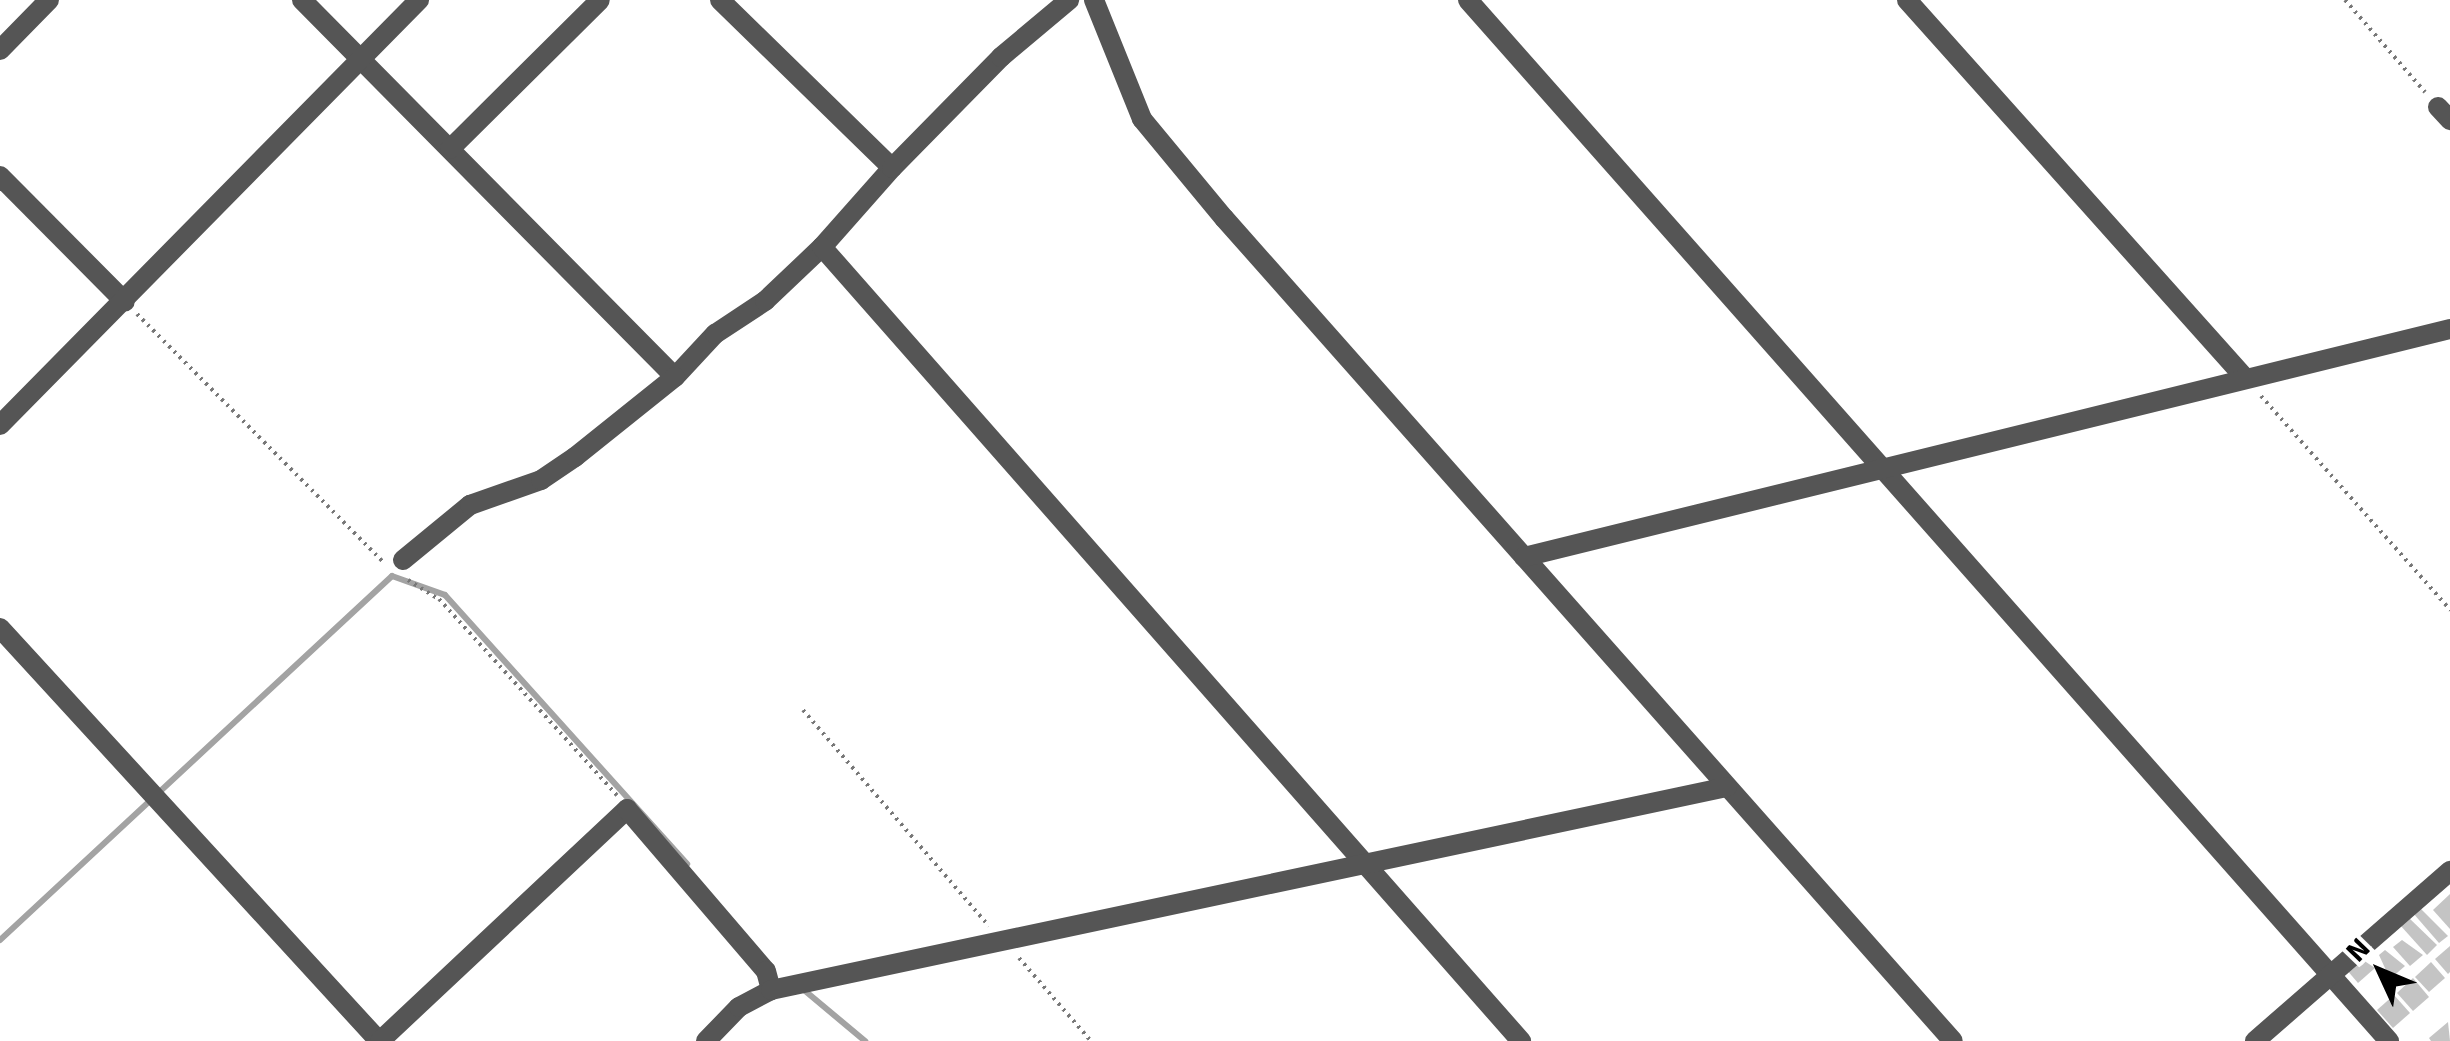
<!DOCTYPE html>
<html>
<head>
<meta charset="utf-8">
<style>
	body { margin:0 }
	#map { position:relative; width:2450px; height:1041px; overflow:hidden; background:#fff; font-family:Signika,sans-serif }
	div>[style] { position:absolute }
	.stream>* { height:6px; margin:-3px; padding:0 3px; transform-origin:3px; border-radius:3px; background:#a3a3a3 }
	.building>* { inset:0; background:#c4c4c4 }
	.path>* { height:4px; margin-top:-2px; transform-origin:0; background:repeating-linear-gradient(90deg,#777 0 2.5px,transparent 0 7.5px) }
	.minor>* { height:20px; margin:-10px; padding:0 10px; transform-origin:10px; border-radius:10px; background:#555 }
	span { translate:-50% -50%; white-space:nowrap; text-align:center; line-height:1.15; -webkit-text-stroke:8px #fff; paint-order:stroke }
	.north { position:absolute; left:2330px; top:921px; width:100px; height:100px; -webkit-text-stroke:8px #fff; paint-order:stroke; rotate:314deg; font-size:28px; font-weight:700; line-height:40px; text-align:center; color:#000 }
	.north::after { content:''; display:block; margin:auto; width:35px; height:45px; background:#000; clip-path:polygon(50% 0,100% 100%,50% 72%,0 100%) }
</style>
</head>
<body>
<div id="map">
	<div class="stream">
		<i style="left:0;top:940px;width:535px;rotate:-42.88deg"></i>
		<i style="left:392px;top:576px;width:56px;rotate:19.7deg"></i>
		<i style="left:445px;top:595px;width:362px;rotate:48deg"></i>
		<i style="left:804px;top:990px;width:80px;rotate:39.9deg"></i>
	</div>
	<div class="building">
		<i style="clip-path:polygon(2450px 894px,2450px 929px,2433px 910px)"></i>
		<i style="clip-path:polygon(2419px 907px,2448px 936px,2439px 943px,2413px 913px)"></i>
		<i style="clip-path:polygon(2408px 917px,2437px 945px,2427px 955px,2400px 925px)"></i>
		<i style="clip-path:polygon(2402px 940px,2423px 955px,2410px 966px,2393px 947px)"></i>
		<i style="clip-path:polygon(2450px 946px,2450px 972px,2448px 974px,2435px 959px)"></i>
		<i style="clip-path:polygon(2385px 950px,2405px 966px,2390px 979px,2379px 955px)"></i>
		<i style="clip-path:polygon(2360px 958px,2375px 968px,2358px 983px,2346px 969px)"></i>
		<i style="clip-path:polygon(2431px 962px,2445px 978px,2429px 992px,2415px 977px)"></i>
		<i style="clip-path:polygon(2413px 978px,2429px 997px,2413px 1011px,2397px 993px)"></i>
		<i style="clip-path:polygon(2394px 995px,2410px 1013px,2393px 1028px,2377px 1010px)"></i>
		<i style="clip-path:polygon(2448px 1022px,2450px 1041px,2431px 1041px,2429px 1038px)"></i>
	</div>
	<div class="path">
		<i style="left:2345px;top:0;width:122px;rotate:49deg"></i>
		<i style="left:137px;top:314px;width:351px;rotate:45.2deg"></i>
		<i style="left:2261px;top:396px;width:286px;rotate:48.5deg"></i>
		<i style="left:408px;top:580px;width:36px;rotate:32deg"></i>
		<i style="left:439px;top:599px;width:265px;rotate:47.8deg"></i>
		<i style="left:803px;top:710px;width:285px;rotate:49.3deg"></i>
		<i style="left:1019px;top:958px;width:110px;rotate:49.1deg"></i>
	</div>
	<div class="minor">
		<i style="left:302px;top:0;width:530px;rotate:45.31deg"></i>
		<i style="left:675px;top:377px;width:59px;rotate:-47.1deg"></i>
		<i style="left:715px;top:334px;width:60px;rotate:-33.4deg"></i>
		<i style="left:765px;top:301px;width:79px;rotate:-43.5deg"></i>
		<i style="left:822px;top:247px;width:106px;rotate:-48.5deg"></i>
		<i style="left:720px;top:0;width:240px;rotate:44.3deg"></i>
		<i style="left:892px;top:168px;width:156px;rotate:-45.5deg"></i>
		<i style="left:1001px;top:57px;width:89px;rotate:-40deg"></i>
		<i style="left:1094px;top:0;width:128px;rotate:68deg"></i>
		<i style="left:1142px;top:119px;width:129px;rotate:50.4deg"></i>
		<i style="left:1224px;top:218px;width:1099px;rotate:48.47deg"></i>
		<i style="left:1468px;top:0;width:1390px;rotate:48.5deg"></i>
		<i style="left:1907px;top:0;width:507px;rotate:48.2deg"></i>
		<i style="left:0;top:50px;width:70px;rotate:-45.6deg"></i>
		<i style="left:2438px;top:107px;width:18px;rotate:47deg"></i>
		<i style="left:450px;top:149px;width:211px;rotate:-44.8deg"></i>
		<i style="left:0;top:176px;width:177px;rotate:45.2deg"></i>
		<i style="left:822px;top:247px;width:1058px;rotate:48.64deg"></i>
		<i style="left:0;top:425px;width:597px;rotate:-45.41deg"></i>
		<i style="left:1524px;top:557px;width:954px;rotate:-13.83deg"></i>
		<i style="left:403px;top:560px;width:87px;rotate:-39.4deg"></i>
		<i style="left:470px;top:505px;width:75px;rotate:-19.4deg"></i>
		<i style="left:541px;top:480px;width:41px;rotate:-34.1deg"></i>
		<i style="left:575px;top:457px;width:128px;rotate:-38.7deg"></i>
		<i style="left:0;top:628px;width:561px;rotate:47.46deg"></i>
		<i style="left:380px;top:1041px;width:339px;rotate:-43.2deg"></i>
		<i style="left:627px;top:809px;width:213px;rotate:49.4deg"></i>
		<i style="left:766px;top:971px;width:20px;rotate:75deg"></i>
		<i style="left:706px;top:1041px;width:47px;rotate:-45.9deg"></i>
		<i style="left:739px;top:1007px;width:36px;rotate:-28deg"></i>
		<i style="left:771px;top:990px;width:977px;rotate:-11.99deg"></i>
		<i style="left:2255px;top:1041px;width:259px;rotate:-41.1deg"></i>
	</div>
	<div class="north">N</div>
</div>
</body>
</html>
